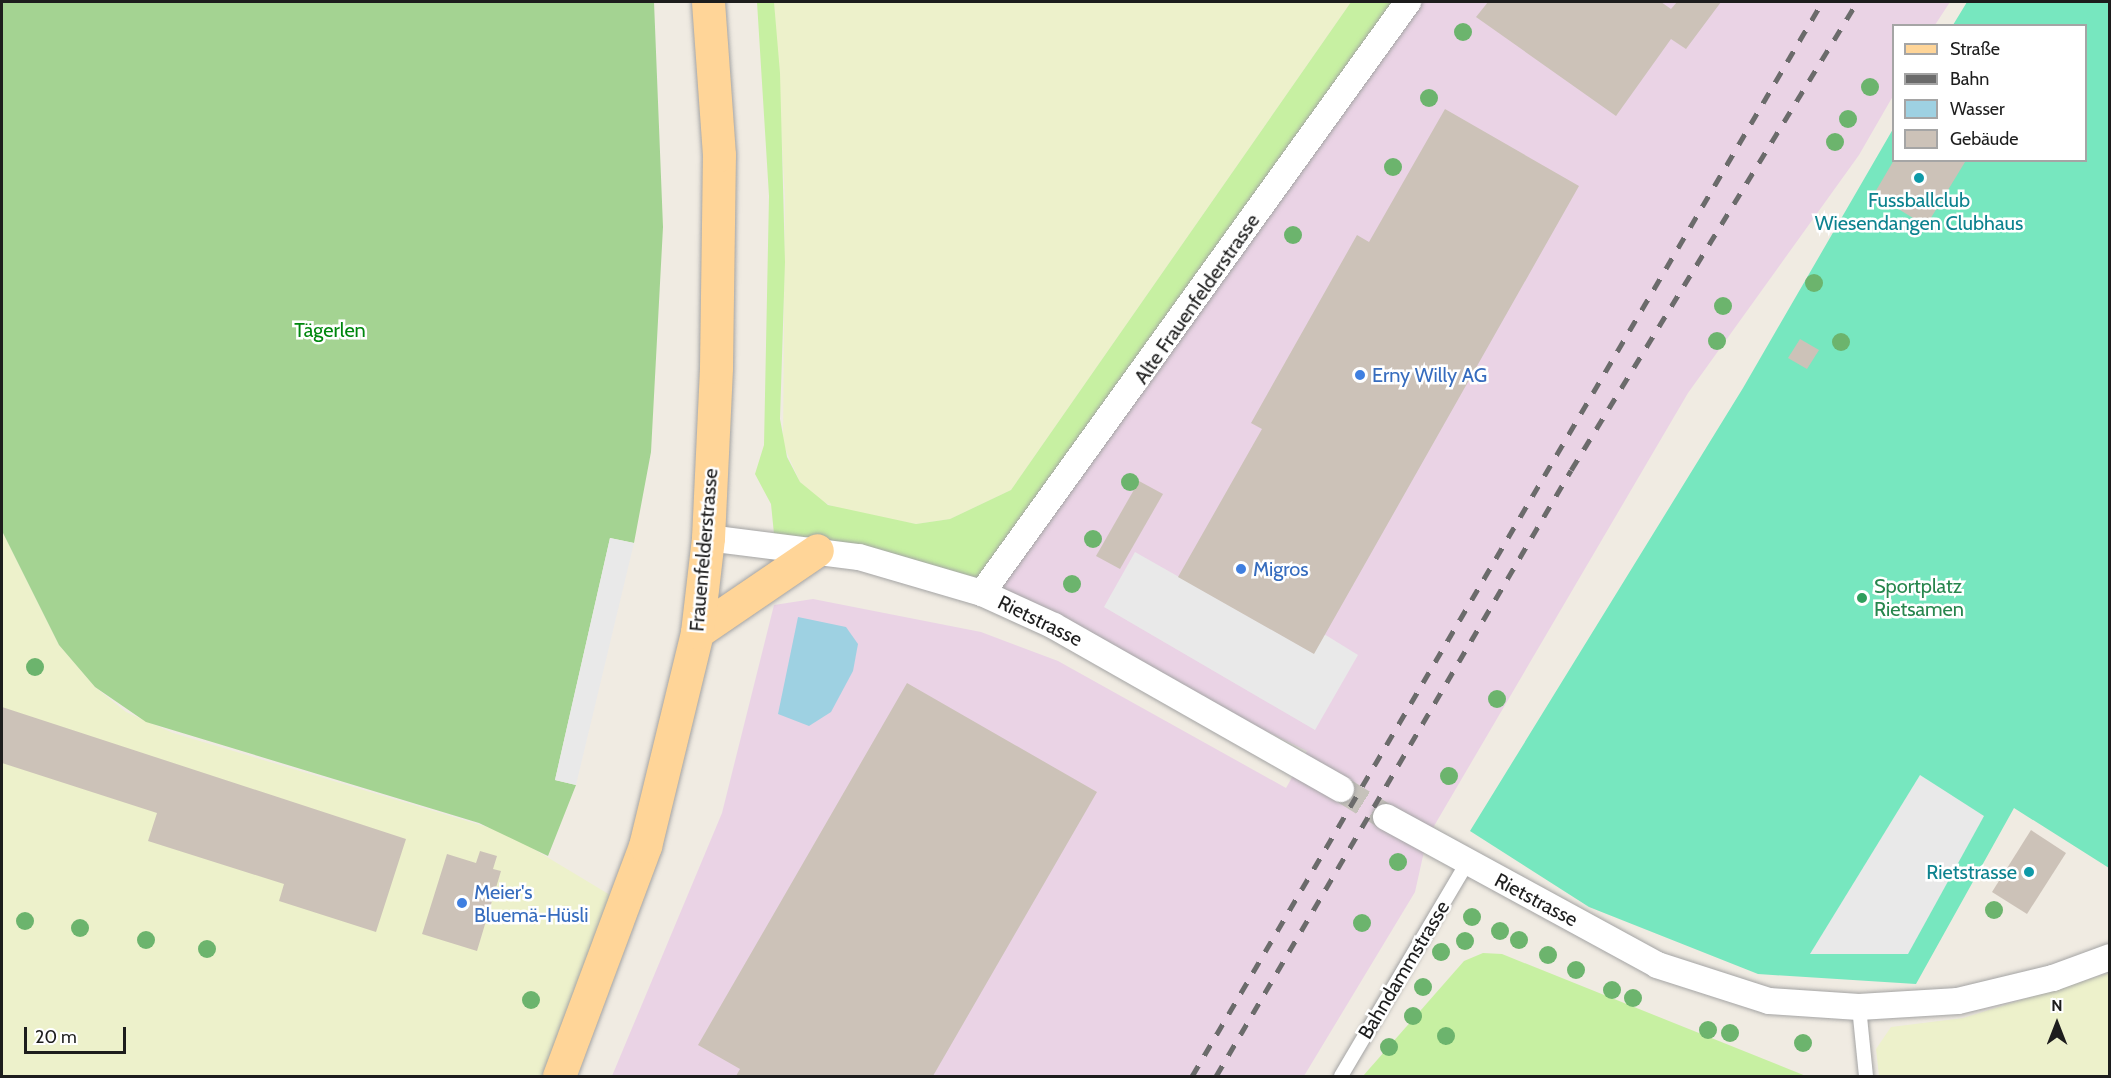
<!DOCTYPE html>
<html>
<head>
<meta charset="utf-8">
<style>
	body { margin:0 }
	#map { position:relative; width:2111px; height:1078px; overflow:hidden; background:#f0ebe2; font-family:Cabin,sans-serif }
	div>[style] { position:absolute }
	.industrial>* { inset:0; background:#ead3e5 }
	.farmland>* { inset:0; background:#edf1cb }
	.grass>* { inset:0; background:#c7f0a2 }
	.forest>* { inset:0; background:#a4d392 }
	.pitch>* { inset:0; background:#77e7bf }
	.parking>* { inset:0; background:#e9e9e9 }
	.water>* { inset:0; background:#9ed1e2 }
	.building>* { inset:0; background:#ccc2b8 }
	.street-tunnel>* { height:26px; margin-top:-13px; transform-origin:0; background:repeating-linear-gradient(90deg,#c6c2bb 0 26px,transparent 0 39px) }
	.roads { filter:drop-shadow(0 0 2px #a4a4a4) drop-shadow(0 0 2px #a4a4a4) }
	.lane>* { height:14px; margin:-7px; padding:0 7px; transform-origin:7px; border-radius:7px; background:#fff }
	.street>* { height:26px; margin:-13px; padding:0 13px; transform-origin:13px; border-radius:13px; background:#fff }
	.primary>* { height:33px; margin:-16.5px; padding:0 16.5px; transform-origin:16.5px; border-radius:16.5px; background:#ffd598 }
	.rail>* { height:4.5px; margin-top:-2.25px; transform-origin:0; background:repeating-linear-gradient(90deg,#6b6b6b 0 12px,transparent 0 24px) }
	.trees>* { width:18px; height:18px; margin:-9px; border-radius:50%; background:#6cb46d }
	.dots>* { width:16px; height:16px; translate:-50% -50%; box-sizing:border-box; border:3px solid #fff; border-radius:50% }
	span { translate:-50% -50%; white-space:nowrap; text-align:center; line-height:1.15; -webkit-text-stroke:5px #fff; paint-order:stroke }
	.culture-label { font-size:20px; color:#0d838f }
	.right { translate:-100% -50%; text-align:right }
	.street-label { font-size:20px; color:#1d1d1d }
	.park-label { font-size:20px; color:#00870e }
	.shop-label { font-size:20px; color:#366cbe }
	.left { translate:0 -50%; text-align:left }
	.leisure-label { font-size:20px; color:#27864d }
	.frame { position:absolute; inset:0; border:3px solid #1d1d1d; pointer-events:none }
	.legend { position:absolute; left:1892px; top:24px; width:195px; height:138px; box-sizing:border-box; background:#fff; border:2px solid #a5a5a5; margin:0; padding:8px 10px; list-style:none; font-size:18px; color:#1d1d1d }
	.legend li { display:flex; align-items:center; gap:12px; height:30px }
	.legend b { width:30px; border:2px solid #a5a5a5 }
	.north { position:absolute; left:2027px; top:994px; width:60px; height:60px; -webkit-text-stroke:4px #fff; paint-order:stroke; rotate:0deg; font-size:16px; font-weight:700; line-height:24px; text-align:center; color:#1d1d1d }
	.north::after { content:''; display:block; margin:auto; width:21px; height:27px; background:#1d1d1d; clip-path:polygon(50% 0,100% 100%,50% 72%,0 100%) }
	.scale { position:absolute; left:24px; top:1027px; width:102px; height:27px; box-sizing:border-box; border:3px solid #1d1d1d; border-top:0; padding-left:8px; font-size:18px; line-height:21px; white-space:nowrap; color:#1d1d1d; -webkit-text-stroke:4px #fff; paint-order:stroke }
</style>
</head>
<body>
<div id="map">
	<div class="industrial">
		<i style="clip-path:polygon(1408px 2px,1950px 2px,1935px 25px,1894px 26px,1893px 96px,1859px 155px,1688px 393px,1427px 838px,1415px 892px,1304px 1076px,612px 1076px,722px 813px,774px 605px,813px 599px,981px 632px,1058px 661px,1286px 788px,1307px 751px,982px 593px)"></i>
	</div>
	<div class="farmland">
		<i style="clip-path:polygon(774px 2px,1351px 2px,1011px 490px,950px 519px,916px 524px,841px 510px,817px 499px,800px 482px,783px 444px,785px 198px)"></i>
		<i style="clip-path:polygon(2px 531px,59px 645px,95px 687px,126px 712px,173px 733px,507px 833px,625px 904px,559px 1076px,2px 1076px)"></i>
		<i style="clip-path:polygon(2109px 973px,2109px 1076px,1879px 1076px,1876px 1049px,1891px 1027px,1963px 1018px)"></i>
	</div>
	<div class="grass">
		<i style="clip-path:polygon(757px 2px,774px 2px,780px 73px,785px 262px,780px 419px,787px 457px,800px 482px,828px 505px,916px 524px,950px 519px,1011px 490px,1351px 2px,1408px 2px,982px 593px,775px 544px,771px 504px,755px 474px,764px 445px,769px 196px)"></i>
		<i style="clip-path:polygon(1483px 953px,1502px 954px,1806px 1076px,1363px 1076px,1464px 961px)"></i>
	</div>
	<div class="forest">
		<i style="clip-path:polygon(2px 2px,654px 2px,663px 227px,651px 452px,634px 543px,610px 538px,555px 780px,576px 785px,548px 856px,479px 823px,146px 722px,95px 687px,59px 645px,2px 531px)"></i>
	</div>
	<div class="pitch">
		<i style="clip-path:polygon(1967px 2px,2109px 2px,2109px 868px,2014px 808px,1916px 984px,1758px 974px,1589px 907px,1470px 831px,1743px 388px,1893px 129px,1894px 160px,2086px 160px,2086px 26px,1953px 25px)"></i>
	</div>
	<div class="parking">
		<i style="clip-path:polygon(610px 538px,634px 543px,576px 785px,555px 780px)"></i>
		<i style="clip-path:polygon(1135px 552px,1313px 653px,1324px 634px,1358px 655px,1315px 730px,1104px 607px)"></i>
		<i style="clip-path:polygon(1920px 775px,1984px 816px,1908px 954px,1810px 954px)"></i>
	</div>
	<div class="water">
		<i style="clip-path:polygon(798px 617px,846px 627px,858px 644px,853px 671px,831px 712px,809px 726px,778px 714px)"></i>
	</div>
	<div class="building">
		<i style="clip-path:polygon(1488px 2px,1661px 2px,1671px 9px,1677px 2px,1721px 2px,1686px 49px,1671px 39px,1616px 116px,1476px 17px)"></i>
		<i style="clip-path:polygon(1445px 109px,1579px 186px,1314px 654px,1178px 577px,1262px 429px,1251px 423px,1357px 235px,1369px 242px)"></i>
		<i style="clip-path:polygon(1894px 160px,1965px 162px,1926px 226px,1874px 194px)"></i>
		<i style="clip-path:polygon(1800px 339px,1819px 350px,1807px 369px,1788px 358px)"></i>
		<i style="clip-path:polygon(1139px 481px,1163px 494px,1120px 569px,1096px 556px)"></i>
		<i style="clip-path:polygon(907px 683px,1097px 792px,933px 1076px,736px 1076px,740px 1069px,698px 1045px)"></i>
		<i style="clip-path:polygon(2px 707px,406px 839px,376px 932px,279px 901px,284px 884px,148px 841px,157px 813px,2px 763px)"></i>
		<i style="clip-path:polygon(2031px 830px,2066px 853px,2027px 914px,1992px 892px)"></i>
		<i style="clip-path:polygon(480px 851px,497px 856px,493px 869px,501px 871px,477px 951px,422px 934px,447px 854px,476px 863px)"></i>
	</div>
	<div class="street-tunnel">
		<i style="left:1341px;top:789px;width:53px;rotate:31.9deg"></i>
	</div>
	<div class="roads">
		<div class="lane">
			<i style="left:1859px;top:1007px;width:69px;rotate:84.2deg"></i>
			<i style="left:1341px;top:1076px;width:247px;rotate:-59.4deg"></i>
		</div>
		<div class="street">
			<i style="left:708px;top:538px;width:152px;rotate:7.2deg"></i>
			<i style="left:859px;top:557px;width:128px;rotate:16.3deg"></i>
			<i style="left:982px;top:593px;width:79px;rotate:24.6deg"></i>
			<i style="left:1054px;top:626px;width:330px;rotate:29.6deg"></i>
			<i style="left:982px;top:593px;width:729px;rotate:-54.22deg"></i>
			<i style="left:1386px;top:817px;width:309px;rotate:28.6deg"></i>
			<i style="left:1657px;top:965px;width:118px;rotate:17.8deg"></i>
			<i style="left:1769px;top:1001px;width:90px;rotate:3.8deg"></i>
			<i style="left:1859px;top:1007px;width:99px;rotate:-3.5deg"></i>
			<i style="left:1958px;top:1001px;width:98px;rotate:-13.6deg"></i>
			<i style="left:2053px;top:978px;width:61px;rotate:-20.2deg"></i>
		</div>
		<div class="primary">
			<i style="left:697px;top:632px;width:145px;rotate:-34.3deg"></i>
			<i style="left:559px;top:1076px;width:246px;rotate:-69.5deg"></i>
			<i style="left:645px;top:846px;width:220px;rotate:-76.3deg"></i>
			<i style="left:697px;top:632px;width:95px;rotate:-83.3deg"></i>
			<i style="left:708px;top:538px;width:171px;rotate:-87.3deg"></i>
			<i style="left:716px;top:367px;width:212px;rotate:-89.2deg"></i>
			<i style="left:719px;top:155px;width:153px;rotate:-94.1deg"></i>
		</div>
	</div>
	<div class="rail">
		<i style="left:1192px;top:1076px;width:1245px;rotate:-59.6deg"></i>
		<i style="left:1216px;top:1076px;width:702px;rotate:-59.64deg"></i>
		<i style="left:1571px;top:470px;width:548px;rotate:-58.57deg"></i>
	</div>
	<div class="trees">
		<i style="left:1463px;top:32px"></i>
		<i style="left:1870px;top:87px"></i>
		<i style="left:1429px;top:98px"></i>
		<i style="left:1848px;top:119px"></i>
		<i style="left:1835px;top:142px"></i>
		<i style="left:1393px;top:167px"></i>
		<i style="left:1293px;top:235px"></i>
		<i style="left:1814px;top:283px"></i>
		<i style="left:1723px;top:306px"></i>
		<i style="left:1717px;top:341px"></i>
		<i style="left:1841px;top:342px"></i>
		<i style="left:1130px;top:482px"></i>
		<i style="left:1093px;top:539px"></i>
		<i style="left:1072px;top:584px"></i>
		<i style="left:35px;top:667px"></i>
		<i style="left:1497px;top:699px"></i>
		<i style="left:1449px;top:776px"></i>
		<i style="left:1398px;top:862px"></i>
		<i style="left:1994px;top:910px"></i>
		<i style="left:1472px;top:917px"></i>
		<i style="left:25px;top:921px"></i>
		<i style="left:1362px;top:923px"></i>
		<i style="left:80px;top:928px"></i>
		<i style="left:1500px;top:931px"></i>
		<i style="left:146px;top:940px"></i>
		<i style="left:1519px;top:940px"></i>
		<i style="left:1465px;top:941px"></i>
		<i style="left:207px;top:949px"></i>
		<i style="left:1441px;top:952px"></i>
		<i style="left:1548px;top:955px"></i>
		<i style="left:1576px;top:970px"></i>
		<i style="left:1423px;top:987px"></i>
		<i style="left:1612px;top:990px"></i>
		<i style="left:1633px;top:998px"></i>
		<i style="left:531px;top:1000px"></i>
		<i style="left:1413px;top:1016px"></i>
		<i style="left:1708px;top:1030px"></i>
		<i style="left:1730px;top:1033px"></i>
		<i style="left:1446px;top:1036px"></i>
		<i style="left:1803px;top:1043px"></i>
		<i style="left:1389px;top:1047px"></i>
	</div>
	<div class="dots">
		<i style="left:1919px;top:178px;background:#0f9aa8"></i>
		<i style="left:1360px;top:375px;background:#3f7fe0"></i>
		<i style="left:1241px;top:569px;background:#3f7fe0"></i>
		<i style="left:1862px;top:598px;background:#2e9e5b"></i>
		<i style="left:2029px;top:872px;background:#0f9aa8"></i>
		<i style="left:462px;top:903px;background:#3f7fe0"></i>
	</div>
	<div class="culture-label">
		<span style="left:1919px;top:212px">Fussballclub<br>Wiesendangen Clubhaus</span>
		<span class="right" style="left:2017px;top:872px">Rietstrasse</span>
	</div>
	<div class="street-label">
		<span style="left:1197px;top:299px;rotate:-55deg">Alte Frauenfelderstrasse</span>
		<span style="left:704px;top:550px;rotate:-85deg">Frauenfelderstrasse</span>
		<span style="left:1040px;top:621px;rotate:26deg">Rietstrasse</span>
		<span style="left:1536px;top:900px;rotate:28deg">Rietstrasse</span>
		<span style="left:1404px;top:970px;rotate:-59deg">Bahndammstrasse</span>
	</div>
	<div class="park-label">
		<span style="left:330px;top:330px">Tägerlen</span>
	</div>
	<div class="shop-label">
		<span class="left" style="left:1372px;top:375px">Erny Willy AG</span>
		<span class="left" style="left:1253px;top:569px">Migros</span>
		<span class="left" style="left:474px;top:904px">Meier's<br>Bluemä-Hüsli</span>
	</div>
	<div class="leisure-label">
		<span class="left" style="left:1874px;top:598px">Sportplatz<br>Rietsamen</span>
	</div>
	<div class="frame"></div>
	<ul class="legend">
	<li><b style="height:8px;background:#ffd598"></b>Straße</li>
	<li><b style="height:8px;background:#6b6b6b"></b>Bahn</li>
	<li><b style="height:16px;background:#9ed1e2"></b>Wasser</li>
	<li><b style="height:16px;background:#ccc2b8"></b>Gebäude</li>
	</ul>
	<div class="north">N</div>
	<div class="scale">20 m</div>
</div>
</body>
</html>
